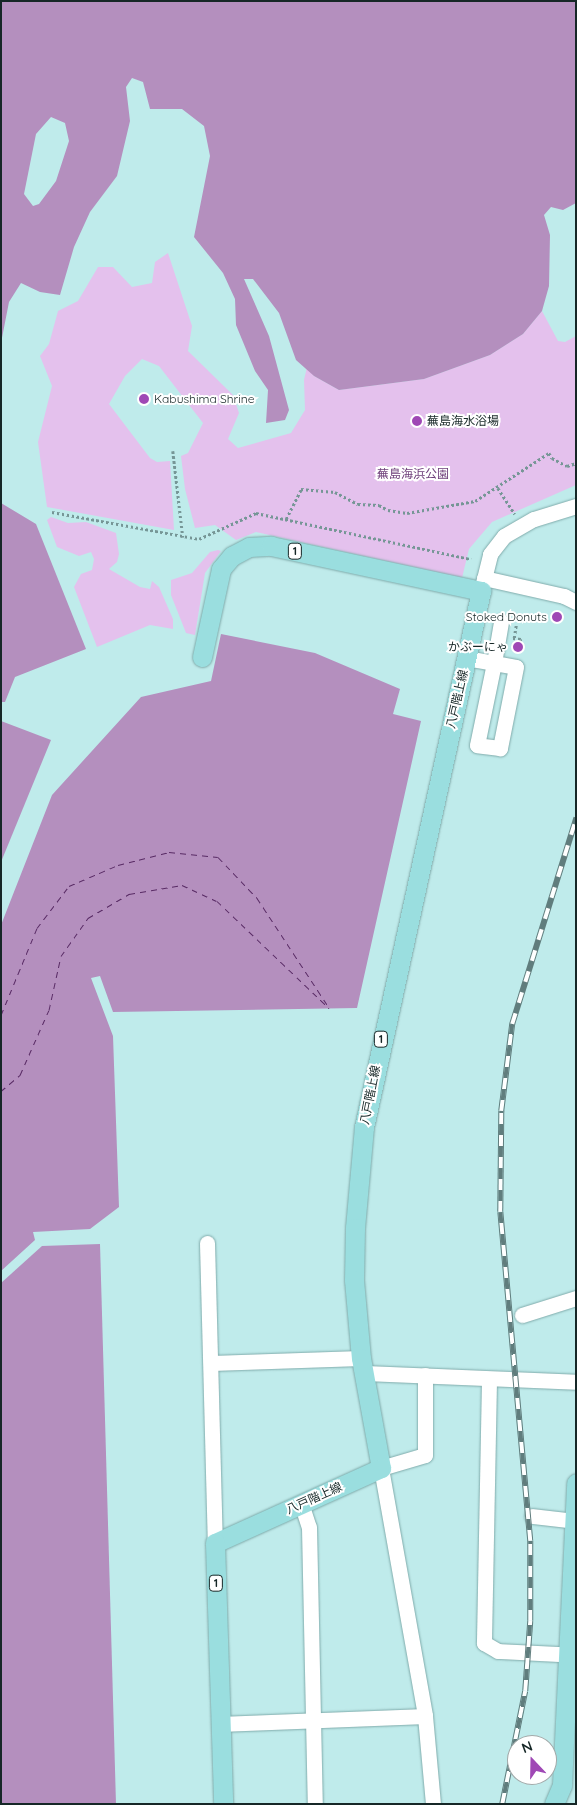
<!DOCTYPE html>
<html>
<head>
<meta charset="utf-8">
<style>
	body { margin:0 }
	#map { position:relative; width:577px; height:1805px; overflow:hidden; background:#bfebeb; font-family:Quicksand,"Noto Sans JP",sans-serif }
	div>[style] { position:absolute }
	.green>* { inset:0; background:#e4c1ed }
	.water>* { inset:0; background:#b48fbe }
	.ferry>* { height:1px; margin-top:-0.5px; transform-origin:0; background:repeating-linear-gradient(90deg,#582a64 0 6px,transparent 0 11px) }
	.path>* { height:2.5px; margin-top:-1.25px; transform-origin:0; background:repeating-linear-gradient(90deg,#769696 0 2.5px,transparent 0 5px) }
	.roads { filter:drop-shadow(0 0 1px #80abab) drop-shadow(0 0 1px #80abab) }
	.minor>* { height:15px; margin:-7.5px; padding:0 7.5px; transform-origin:7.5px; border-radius:7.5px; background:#fff }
	.major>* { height:19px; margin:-9.5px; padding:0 9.5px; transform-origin:9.5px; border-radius:9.5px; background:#9adedf }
	.rail>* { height:5.5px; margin-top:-2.75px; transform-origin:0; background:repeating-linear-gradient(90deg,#fff 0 11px,#607d7d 0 22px); box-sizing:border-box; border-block:1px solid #607d7d }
	.dots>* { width:14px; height:14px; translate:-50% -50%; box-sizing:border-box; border:2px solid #fff; border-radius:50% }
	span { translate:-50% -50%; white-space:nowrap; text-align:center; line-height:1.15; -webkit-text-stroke:4px #fff; paint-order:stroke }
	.shield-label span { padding:1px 4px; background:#fff; border:1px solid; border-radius:4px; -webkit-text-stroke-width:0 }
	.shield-label { font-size:11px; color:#162727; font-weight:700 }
	.poi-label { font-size:12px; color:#162727 }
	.left { translate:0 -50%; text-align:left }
	.right { translate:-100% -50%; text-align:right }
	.park-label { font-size:12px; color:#6f407b }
	.street-label { font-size:12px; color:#162727 }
	.frame { position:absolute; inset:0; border:2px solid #162727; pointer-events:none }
	.north { position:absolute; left:507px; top:1735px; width:50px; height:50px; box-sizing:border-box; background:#fff; border:1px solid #a2a9a9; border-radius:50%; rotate:339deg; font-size:14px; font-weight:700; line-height:20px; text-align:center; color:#162727 }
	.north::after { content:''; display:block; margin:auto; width:18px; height:22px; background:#9f48b5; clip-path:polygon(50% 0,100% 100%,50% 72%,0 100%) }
</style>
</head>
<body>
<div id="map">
	<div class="green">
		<i style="clip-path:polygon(168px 253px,192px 326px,188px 351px,233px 395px,239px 413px,228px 439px,238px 448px,291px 433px,305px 410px,304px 380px,307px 367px,314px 376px,339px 390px,424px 379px,490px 355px,523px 334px,542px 311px,558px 341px,565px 342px,576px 336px,576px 485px,492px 522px,469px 549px,462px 578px,256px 532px,236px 540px,215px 525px,195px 528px,185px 489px,181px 456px,188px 453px,203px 423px,159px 366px,142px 359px,125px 376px,109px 404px,150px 458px,157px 462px,170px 461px,174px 530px,47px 507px,38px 442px,52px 386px,40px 356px,49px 344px,58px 311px,78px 301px,98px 267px,113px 267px,132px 287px,152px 283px,155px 262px)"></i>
		<i style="clip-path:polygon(51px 517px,68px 523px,86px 522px,116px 533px,119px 554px,117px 562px,109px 569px,140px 587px,150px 589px,152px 581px,159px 587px,173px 619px,173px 629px,150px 625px,97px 647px,74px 587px,81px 574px,92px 570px,94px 559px,91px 552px,79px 556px,57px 547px,47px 520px)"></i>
		<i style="clip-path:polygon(218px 550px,221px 551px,205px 573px,195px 635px,186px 633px,171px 595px,171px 580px,192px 573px,210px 552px)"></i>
	</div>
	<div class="water">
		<i style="clip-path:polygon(evenodd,1px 1px,576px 1px,576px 203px,563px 210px,551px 207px,544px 215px,550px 235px,549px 286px,542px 311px,523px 334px,490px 355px,424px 379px,339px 390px,314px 376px,296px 360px,279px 313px,253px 279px,244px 279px,269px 336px,289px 410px,285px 420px,266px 423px,268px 390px,255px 371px,236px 325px,235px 299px,223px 273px,194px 237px,210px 156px,204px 126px,182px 109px,150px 109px,143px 82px,132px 78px,126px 87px,130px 121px,117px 176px,90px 212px,74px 247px,60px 295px,40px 292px,21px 283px,9px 302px,1px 343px,1px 1px,51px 117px,65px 123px,69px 141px,56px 181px,39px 204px,33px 206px,24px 194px,36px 134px,51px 117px)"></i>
		<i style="clip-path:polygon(1px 503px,36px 524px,86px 649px,15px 677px,5px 702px,1px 702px)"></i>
		<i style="clip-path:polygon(221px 634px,315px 653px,400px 689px,393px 714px,421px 721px,357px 1008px,113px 1012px,100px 976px,91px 978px,113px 1036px,119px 1207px,90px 1229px,33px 1232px,35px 1240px,1px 1271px,1px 925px,52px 795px,141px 697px,211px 681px)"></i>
		<i style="clip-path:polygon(1px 721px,51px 740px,1px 862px)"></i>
		<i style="clip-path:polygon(100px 1244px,116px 1804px,1px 1804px,1px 1283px,42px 1246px)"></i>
	</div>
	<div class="ferry">
		<i style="left:1px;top:1015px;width:94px;rotate:-67.5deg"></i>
		<i style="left:37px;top:928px;width:53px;rotate:-52.7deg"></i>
		<i style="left:69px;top:886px;width:53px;rotate:-23.2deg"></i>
		<i style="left:118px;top:865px;width:53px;rotate:-14.3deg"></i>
		<i style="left:169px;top:852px;width:49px;rotate:5.8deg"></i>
		<i style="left:218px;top:857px;width:57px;rotate:46.4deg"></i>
		<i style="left:257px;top:898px;width:129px;rotate:56.7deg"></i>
		<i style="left:1px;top:1091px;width:25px;rotate:-40deg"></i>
		<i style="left:20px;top:1075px;width:71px;rotate:-66deg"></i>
		<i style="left:49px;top:1010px;width:55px;rotate:-77.5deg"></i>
		<i style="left:61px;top:956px;width:47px;rotate:-54.6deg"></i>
		<i style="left:88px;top:918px;width:48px;rotate:-30.3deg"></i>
		<i style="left:129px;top:894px;width:54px;rotate:-9.6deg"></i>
		<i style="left:182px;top:885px;width:38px;rotate:25deg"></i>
		<i style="left:217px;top:901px;width:155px;rotate:43.7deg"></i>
	</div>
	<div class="path">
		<i style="left:173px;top:451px;width:87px;rotate:83.4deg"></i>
		<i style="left:498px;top:488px;width:31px;rotate:57deg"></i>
		<i style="left:52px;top:512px;width:149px;rotate:10.4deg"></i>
		<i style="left:199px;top:539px;width:63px;rotate:-24.5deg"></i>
		<i style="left:256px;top:513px;width:220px;rotate:12.1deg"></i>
		<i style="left:286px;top:519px;width:34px;rotate:-63deg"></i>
		<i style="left:301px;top:489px;width:34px;rotate:5deg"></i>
		<i style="left:335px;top:492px;width:26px;rotate:28deg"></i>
		<i style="left:358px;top:504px;width:21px;rotate:3deg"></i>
		<i style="left:379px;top:505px;width:10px;rotate:29deg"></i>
		<i style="left:388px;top:510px;width:19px;rotate:9deg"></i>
		<i style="left:407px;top:513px;width:69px;rotate:-10deg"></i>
		<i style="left:475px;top:501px;width:88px;rotate:-33deg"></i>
		<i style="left:549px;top:453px;width:6px;rotate:59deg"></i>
		<i style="left:552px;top:458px;width:17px;rotate:28deg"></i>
		<i style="left:567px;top:466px;width:9px;rotate:-18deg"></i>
		<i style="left:513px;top:638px;width:8px;rotate:7deg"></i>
		<i style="left:521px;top:639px;width:14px;rotate:102deg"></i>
		<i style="left:514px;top:638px;width:13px;rotate:-81deg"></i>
	</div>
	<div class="roads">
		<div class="minor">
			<i style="left:484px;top:578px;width:82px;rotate:12.7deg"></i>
			<i style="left:564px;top:596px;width:13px;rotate:27deg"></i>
			<i style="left:481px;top:591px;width:38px;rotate:-76deg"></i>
			<i style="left:490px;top:554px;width:23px;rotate:-52deg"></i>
			<i style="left:504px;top:536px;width:34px;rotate:-30deg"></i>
			<i style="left:534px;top:519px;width:44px;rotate:-17.2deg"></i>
			<i style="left:466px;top:658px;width:28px;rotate:10deg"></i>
			<i style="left:494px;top:663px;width:42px;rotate:-80.3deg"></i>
			<i style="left:494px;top:663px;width:22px;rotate:10deg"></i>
			<i style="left:516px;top:667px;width:83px;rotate:101.2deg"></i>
			<i style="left:500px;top:748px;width:23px;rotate:-173deg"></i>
			<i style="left:477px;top:745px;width:84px;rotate:-78.3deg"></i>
			<i style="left:207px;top:1243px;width:300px;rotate:88.5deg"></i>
			<i style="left:522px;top:1315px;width:57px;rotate:-17.5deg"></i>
			<i style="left:211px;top:1363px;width:150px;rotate:-1.9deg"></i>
			<i style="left:365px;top:1373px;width:211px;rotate:2.4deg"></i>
			<i style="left:425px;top:1375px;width:80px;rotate:90deg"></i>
			<i style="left:425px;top:1455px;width:46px;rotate:163.5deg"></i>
			<i style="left:381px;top:1468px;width:252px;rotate:79.9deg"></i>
			<i style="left:425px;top:1716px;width:88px;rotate:84.8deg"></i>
			<i style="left:489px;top:1380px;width:263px;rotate:91.1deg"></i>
			<i style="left:484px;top:1643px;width:16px;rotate:30deg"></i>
			<i style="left:498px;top:1651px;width:78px;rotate:2.9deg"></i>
			<i style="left:301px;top:1503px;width:25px;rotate:72deg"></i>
			<i style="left:309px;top:1527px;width:277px;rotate:88.8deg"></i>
			<i style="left:532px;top:1516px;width:44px;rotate:6.5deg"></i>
			<i style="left:220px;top:1724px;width:205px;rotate:-2.2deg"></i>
		</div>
		<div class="major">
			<i style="left:202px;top:657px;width:90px;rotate:-77.8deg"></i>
			<i style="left:221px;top:569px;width:17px;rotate:-50deg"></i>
			<i style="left:232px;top:556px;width:19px;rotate:-28deg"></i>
			<i style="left:249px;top:547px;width:22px;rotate:-3deg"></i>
			<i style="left:271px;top:546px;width:215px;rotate:12.1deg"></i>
			<i style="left:481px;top:591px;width:549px;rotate:102.31deg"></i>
			<i style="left:364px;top:1127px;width:101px;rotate:95.1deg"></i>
			<i style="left:355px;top:1228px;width:52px;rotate:91.1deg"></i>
			<i style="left:354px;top:1280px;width:78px;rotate:84.9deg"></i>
			<i style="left:361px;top:1358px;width:112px;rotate:79.7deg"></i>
			<i style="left:381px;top:1468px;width:182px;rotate:155.7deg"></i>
			<i style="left:215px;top:1543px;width:261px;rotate:88.2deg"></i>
			<i style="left:554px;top:1804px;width:21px;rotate:-67deg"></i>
			<i style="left:562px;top:1785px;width:302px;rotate:-87.3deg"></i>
		</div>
	</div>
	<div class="rail">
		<i style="left:502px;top:1804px;width:115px;rotate:-78.5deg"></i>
		<i style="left:525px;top:1691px;width:70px;rotate:-85.9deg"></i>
		<i style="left:530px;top:1621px;width:80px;rotate:-90deg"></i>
		<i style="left:530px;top:1541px;width:330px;rotate:-95.2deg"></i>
		<i style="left:500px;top:1212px;width:101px;rotate:-89.4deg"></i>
		<i style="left:501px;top:1111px;width:88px;rotate:-82.8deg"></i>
		<i style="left:512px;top:1024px;width:216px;rotate:-72.7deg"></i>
	</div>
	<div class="dots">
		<i style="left:144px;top:399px;background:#9f48b5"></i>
		<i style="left:417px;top:421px;background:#9f48b5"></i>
		<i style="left:557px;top:617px;background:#9f48b5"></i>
		<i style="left:518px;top:647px;background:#9f48b5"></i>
	</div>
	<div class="shield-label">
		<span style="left:295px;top:551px">1</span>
		<span style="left:381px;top:1039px">1</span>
		<span style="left:216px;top:1583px">1</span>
	</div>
	<div class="poi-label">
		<span class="left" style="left:154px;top:399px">Kabushima Shrine</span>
		<span class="left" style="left:427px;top:421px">蕪島海水浴場</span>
		<span class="right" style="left:547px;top:617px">Stoked Donuts</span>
		<span class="right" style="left:508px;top:647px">かぶーにゃ</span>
	</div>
	<div class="park-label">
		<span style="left:413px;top:474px">蕪島海浜公園</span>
	</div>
	<div class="street-label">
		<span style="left:457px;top:699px;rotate:-77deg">八戸階上線</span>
		<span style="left:370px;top:1095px;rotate:-79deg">八戸階上線</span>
		<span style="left:314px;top:1498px;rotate:-24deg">八戸階上線</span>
	</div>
	<div class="frame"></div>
	<div class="north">N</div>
</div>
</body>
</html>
